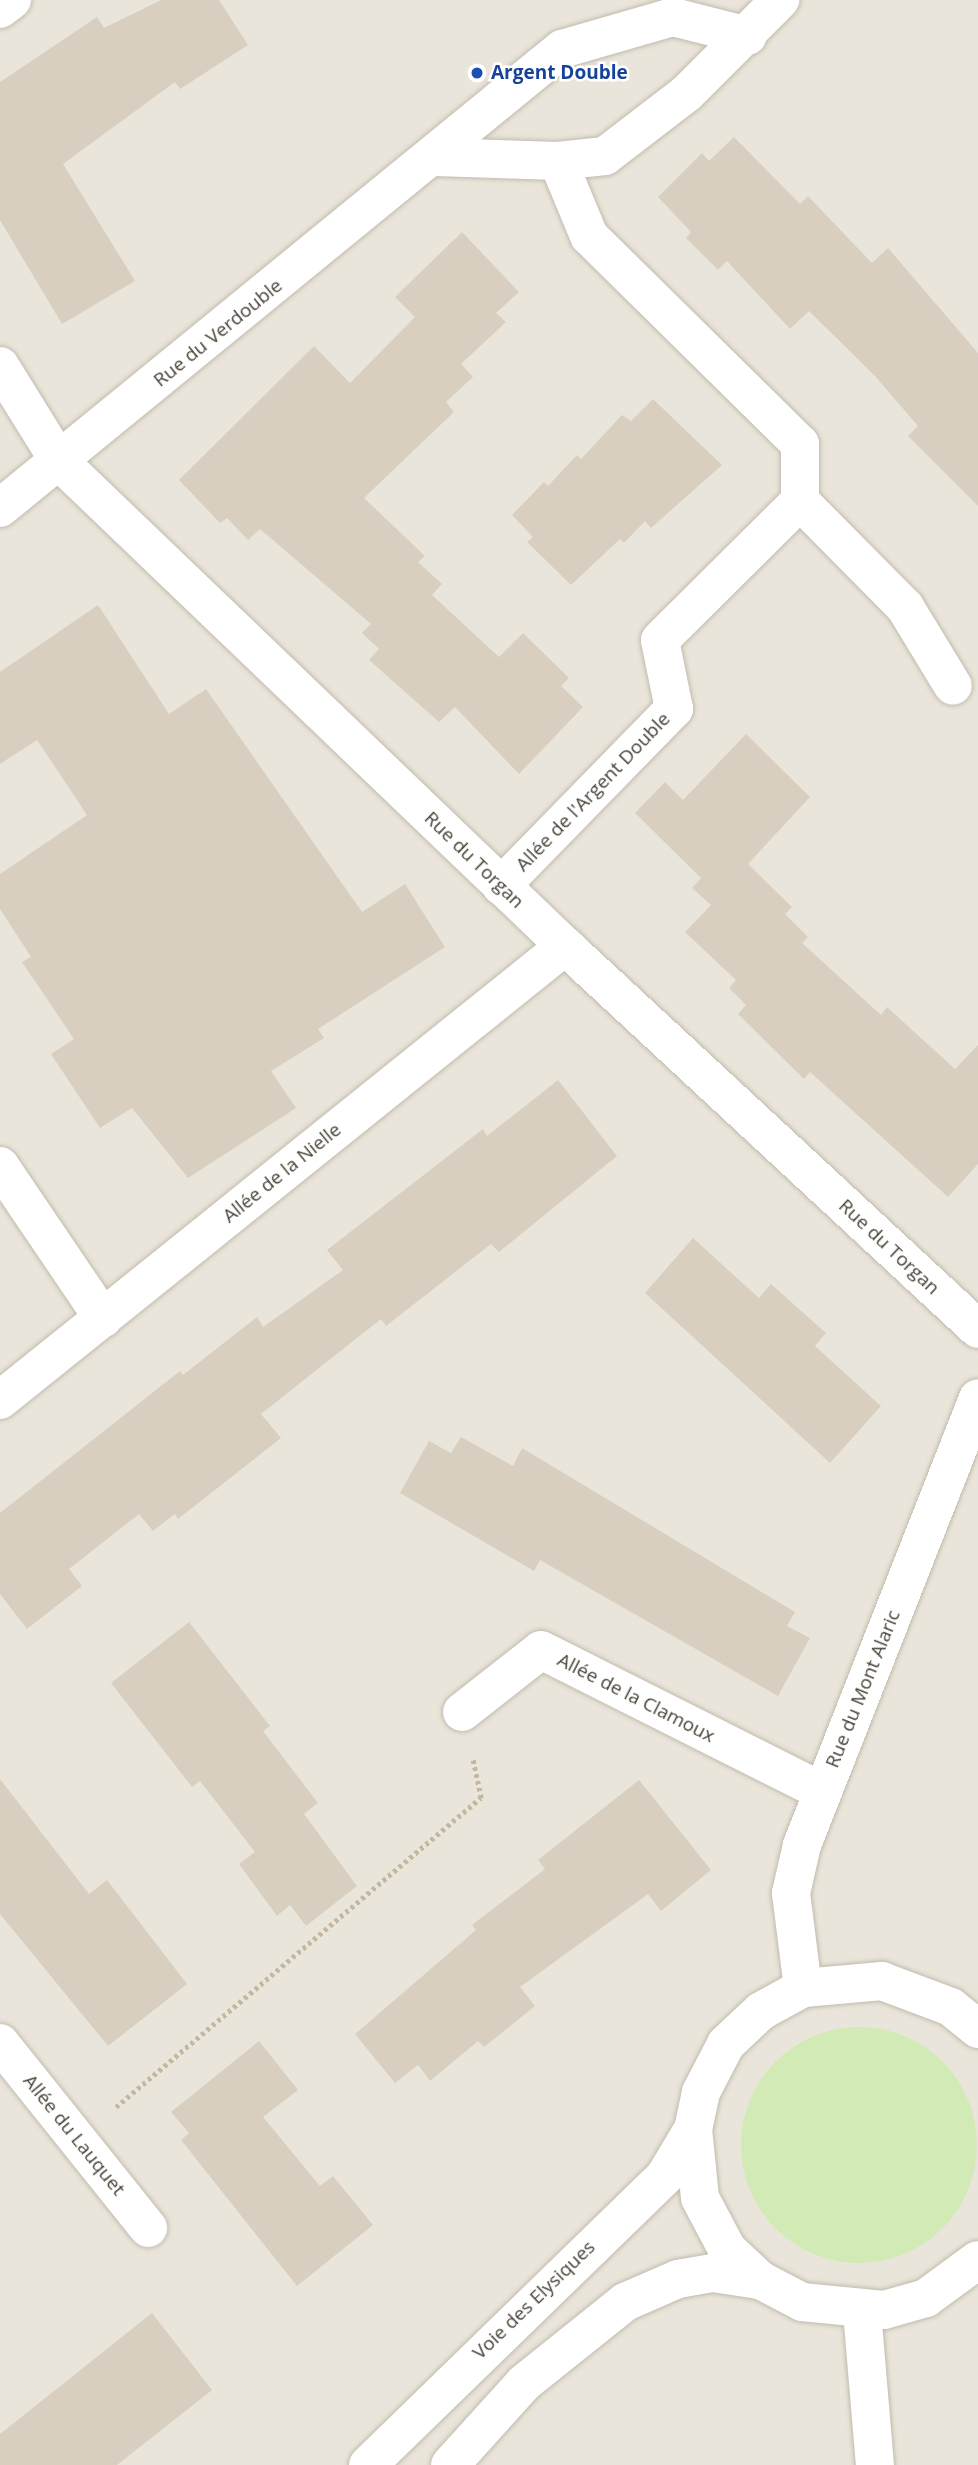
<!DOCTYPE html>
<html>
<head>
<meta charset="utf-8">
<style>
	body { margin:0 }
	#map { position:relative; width:978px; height:2465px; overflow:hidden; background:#f6f3ec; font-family:"Open Sans",sans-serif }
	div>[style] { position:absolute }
	.residential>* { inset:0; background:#eae5da }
	.green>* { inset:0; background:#d2eab5 }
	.round { border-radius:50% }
	.building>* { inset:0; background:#d8cfc1 }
	.path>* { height:4.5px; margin-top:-2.25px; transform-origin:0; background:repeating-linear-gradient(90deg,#c4b79f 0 3.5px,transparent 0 7px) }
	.roads { filter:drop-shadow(0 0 2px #c2bbae) drop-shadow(0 0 2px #c2bbae) }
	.minor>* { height:38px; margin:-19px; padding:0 19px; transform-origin:19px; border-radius:19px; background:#fff }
	.tertiary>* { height:38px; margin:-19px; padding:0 19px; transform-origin:19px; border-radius:19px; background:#fff }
	.dots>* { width:19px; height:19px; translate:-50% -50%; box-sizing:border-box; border:4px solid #fff; border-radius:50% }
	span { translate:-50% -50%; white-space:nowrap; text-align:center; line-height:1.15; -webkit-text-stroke:5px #fff; paint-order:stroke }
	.transit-label { font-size:19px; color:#164399; font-weight:700 }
	.left { translate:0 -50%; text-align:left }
	.street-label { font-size:19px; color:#4b4439 }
</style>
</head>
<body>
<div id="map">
	<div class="residential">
		<i style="clip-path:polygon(0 0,978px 0,978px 2465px,0 2465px)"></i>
	</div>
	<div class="green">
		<i class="round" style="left:741px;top:2027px;width:236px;height:236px"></i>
	</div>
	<div class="building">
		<i style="clip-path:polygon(161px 0,219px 0,248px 45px,180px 89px,175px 82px,63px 164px,135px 281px,62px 324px,0 220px,0 82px,97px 17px,104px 28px)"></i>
		<i style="clip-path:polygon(734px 137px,800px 204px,808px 196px,872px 263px,888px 248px,978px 353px,978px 506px,908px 436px,918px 426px,874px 375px,809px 311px,790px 329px,727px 261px,718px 270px,686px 238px,691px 232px,658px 197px,702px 153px,709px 161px)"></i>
		<i style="clip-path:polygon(462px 232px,519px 292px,496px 313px,506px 322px,461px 364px,473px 377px,446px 402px,454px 412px,364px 498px,425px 556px,418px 562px,442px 584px,432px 595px,499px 657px,523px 633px,569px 678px,561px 686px,583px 707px,519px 774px,455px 707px,439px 722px,369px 660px,379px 649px,362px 633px,371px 624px,260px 529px,248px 540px,227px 518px,220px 523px,179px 480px,314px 346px,350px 383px,415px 317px,395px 297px)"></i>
		<i style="clip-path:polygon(653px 399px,722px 465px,651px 528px,645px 521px,624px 543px,620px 539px,571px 585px,527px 542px,533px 537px,512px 515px,544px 482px,548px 486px,577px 455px,581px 459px,622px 415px,631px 421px)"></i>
		<i style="clip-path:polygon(98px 605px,169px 714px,206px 689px,362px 912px,405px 884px,445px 947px,318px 1029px,324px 1038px,271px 1071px,296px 1108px,188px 1178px,132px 1108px,100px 1128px,51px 1054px,74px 1039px,22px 962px,31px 957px,0 909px,0 874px,87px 815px,37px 740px,0 764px,0 672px)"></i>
		<i style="clip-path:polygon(746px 734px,810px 797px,748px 864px,792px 907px,785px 914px,808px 937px,802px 943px,881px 1015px,887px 1007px,955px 1069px,978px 1045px,978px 1164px,948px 1197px,810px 1072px,804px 1079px,738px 1014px,746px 1005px,729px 988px,736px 980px,685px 932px,711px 905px,692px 888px,701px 878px,635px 813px,665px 782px,683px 800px)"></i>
		<i style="clip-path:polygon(558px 1080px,617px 1156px,499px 1252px,491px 1244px,386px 1326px,381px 1319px,261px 1414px,281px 1438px,178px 1519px,175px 1514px,153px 1531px,139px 1514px,69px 1569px,82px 1586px,27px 1629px,0 1594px,0 1513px,180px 1371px,183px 1375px,257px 1317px,263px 1327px,343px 1270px,327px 1250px,483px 1129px,487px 1136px)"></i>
		<i style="clip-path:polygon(693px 1238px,759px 1298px,771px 1284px,826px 1333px,815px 1346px,881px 1406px,830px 1463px,645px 1293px)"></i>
		<i style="clip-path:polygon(461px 1437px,513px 1466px,522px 1448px,795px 1612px,787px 1626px,810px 1638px,778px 1696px,540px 1560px,534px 1571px,400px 1493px,429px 1441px,451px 1453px)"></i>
		<i style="clip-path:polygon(189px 1622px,270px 1726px,263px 1731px,318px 1803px,304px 1814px,357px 1886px,306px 1926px,290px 1905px,277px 1916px,239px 1864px,255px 1852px,200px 1781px,192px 1787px,111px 1683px)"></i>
		<i style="clip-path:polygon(0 1779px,89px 1894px,107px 1880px,187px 1984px,108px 2046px,0 1914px)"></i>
		<i style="clip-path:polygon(639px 1780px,711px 1870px,661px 1911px,648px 1894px,520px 1987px,535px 2006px,484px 2047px,478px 2041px,430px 2081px,418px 2065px,395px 2083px,355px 2034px,476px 1930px,472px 1925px,545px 1869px,538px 1860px)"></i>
		<i style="clip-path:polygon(259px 2041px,298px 2090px,263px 2117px,320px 2186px,333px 2176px,373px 2225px,297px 2286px,181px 2140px,189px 2133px,171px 2112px)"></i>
		<i style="clip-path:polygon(152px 2313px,212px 2390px,117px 2465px,0 2465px,0 2434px)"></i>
	</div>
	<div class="path">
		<i style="left:116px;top:2107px;width:478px;rotate:-40.3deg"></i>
		<i style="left:481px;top:1798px;width:39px;rotate:-102deg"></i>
	</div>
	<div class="roads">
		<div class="minor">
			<i style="left:0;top:9px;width:15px;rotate:-37deg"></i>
			<i style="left:435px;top:157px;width:123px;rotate:1.9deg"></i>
			<i style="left:558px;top:161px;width:47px;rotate:-6.1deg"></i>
			<i style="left:605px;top:156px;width:103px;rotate:-37.5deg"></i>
			<i style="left:687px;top:93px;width:132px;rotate:-45deg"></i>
			<i style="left:0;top:366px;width:112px;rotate:58.2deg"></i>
			<i style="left:59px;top:461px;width:701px;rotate:43.79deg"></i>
			<i style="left:565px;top:946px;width:563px;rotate:42.84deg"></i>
			<i style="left:800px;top:501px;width:149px;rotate:45.3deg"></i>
			<i style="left:905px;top:607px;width:92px;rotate:58.7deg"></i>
			<i style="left:0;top:508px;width:726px;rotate:-39.24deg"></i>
			<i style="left:562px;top:49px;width:116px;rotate:-16.1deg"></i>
			<i style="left:673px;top:17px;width:77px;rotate:14.2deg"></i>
			<i style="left:501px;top:886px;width:248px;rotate:-45.7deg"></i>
			<i style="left:674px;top:709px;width:70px;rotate:-101.5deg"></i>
			<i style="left:660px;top:640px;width:197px;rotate:-44.8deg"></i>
			<i style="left:800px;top:501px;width:57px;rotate:-90deg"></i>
			<i style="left:800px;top:444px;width:296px;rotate:-135.4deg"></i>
			<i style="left:589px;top:236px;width:81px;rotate:-112.5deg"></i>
			<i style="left:0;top:1166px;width:184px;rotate:55.9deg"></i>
			<i style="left:0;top:1400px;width:725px;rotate:-38.78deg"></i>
			<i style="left:462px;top:1712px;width:100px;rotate:-38.1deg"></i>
			<i style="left:541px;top:1650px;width:313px;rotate:26.7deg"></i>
			<i style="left:803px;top:1988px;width:96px;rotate:-97.2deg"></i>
			<i style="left:791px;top:1893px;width:49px;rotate:-77.1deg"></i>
			<i style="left:802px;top:1845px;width:480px;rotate:-68.5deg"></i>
			<i style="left:0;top:2043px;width:237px;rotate:51.3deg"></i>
			<i style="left:862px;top:2311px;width:155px;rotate:85.2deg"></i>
		</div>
		<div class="tertiary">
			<i style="left:978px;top:2029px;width:35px;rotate:-141deg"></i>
			<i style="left:951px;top:2007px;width:74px;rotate:-159.4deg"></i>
			<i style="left:882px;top:1981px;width:79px;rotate:174.9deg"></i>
			<i style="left:803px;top:1988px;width:48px;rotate:151.3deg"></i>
			<i style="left:761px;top:2011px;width:48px;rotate:136.7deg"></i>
			<i style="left:726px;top:2044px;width:54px;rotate:117.5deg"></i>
			<i style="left:701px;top:2092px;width:38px;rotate:102deg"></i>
			<i style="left:693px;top:2129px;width:69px;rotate:84.2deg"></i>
			<i style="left:700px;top:2198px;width:58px;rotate:62.1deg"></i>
			<i style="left:727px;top:2249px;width:45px;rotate:43.2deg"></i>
			<i style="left:760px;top:2280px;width:47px;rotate:27.6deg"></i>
			<i style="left:802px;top:2302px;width:82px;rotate:5.6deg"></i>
			<i style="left:884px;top:2310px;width:44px;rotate:-15.9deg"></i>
			<i style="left:926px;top:2298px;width:64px;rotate:-36.2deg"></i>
			<i style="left:368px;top:2465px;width:414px;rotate:-44.2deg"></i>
			<i style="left:665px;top:2176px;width:55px;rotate:-59.2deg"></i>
			<i style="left:450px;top:2465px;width:110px;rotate:-47.9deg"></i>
			<i style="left:524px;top:2383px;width:129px;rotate:-38.7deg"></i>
			<i style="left:625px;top:2302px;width:58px;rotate:-23.5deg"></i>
			<i style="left:678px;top:2279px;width:36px;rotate:-10deg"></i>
			<i style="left:713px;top:2273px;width:48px;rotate:8.5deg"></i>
		</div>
	</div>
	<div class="dots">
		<i style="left:477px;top:73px;background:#1a4fb4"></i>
	</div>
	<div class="transit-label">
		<span class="left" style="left:491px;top:73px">Argent Double</span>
	</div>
	<div class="street-label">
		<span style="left:218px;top:333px;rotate:-39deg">Rue du Verdouble</span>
		<span style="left:593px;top:792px;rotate:-46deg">Allée de l'Argent Double</span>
		<span style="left:474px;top:860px;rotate:44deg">Rue du Torgan</span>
		<span style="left:282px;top:1173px;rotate:-39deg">Allée de la Nielle</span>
		<span style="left:889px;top:1247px;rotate:43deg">Rue du Torgan</span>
		<span style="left:863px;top:1689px;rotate:-68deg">Rue du Mont Alaric</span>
		<span style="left:636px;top:1698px;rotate:27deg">Allée de la Clamoux</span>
		<span style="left:74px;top:2135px;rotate:51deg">Allée du Lauquet</span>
		<span style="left:534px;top:2300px;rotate:-44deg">Voie des Elysiques</span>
	</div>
</div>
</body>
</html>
